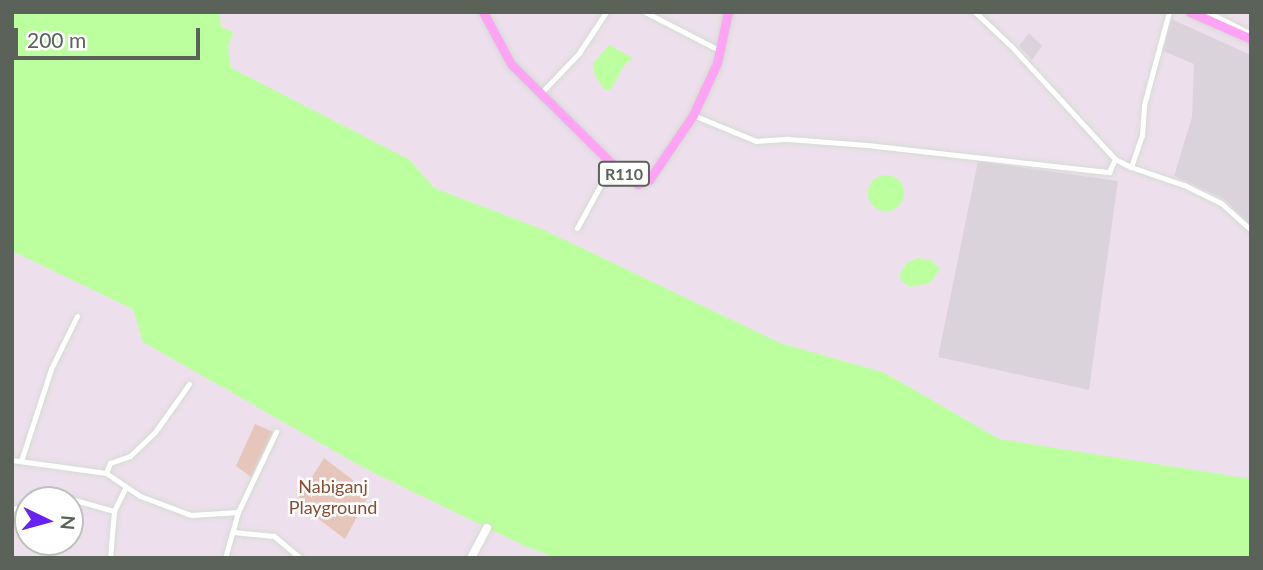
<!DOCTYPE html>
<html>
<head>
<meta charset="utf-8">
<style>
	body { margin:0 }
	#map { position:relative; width:1263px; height:570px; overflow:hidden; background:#ede0ec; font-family:Lato,sans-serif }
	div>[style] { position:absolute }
	.industrial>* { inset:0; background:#dbd3db }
	.green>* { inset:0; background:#e6c6ba }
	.water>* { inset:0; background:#bbff9e }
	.round { border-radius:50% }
	.roads { filter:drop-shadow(0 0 2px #d4dbd3) drop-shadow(0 0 2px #d4dbd3) }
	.street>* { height:5px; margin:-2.5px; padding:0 2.5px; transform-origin:2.5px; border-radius:2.5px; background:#fff }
	.secondary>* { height:8px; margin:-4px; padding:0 4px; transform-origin:4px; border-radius:4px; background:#fff }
	.primary>* { height:9px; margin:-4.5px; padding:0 4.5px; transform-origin:4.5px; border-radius:4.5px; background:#ffa3f5 }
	span { translate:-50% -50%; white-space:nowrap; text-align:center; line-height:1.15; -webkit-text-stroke:5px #fff; paint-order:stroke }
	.shield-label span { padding:2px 5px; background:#fff; border:2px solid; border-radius:5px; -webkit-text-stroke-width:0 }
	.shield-label { font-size:16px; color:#5a6259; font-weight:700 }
	.park-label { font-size:18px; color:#894d31 }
	.frame { position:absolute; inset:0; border:14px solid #5a6259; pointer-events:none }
	.north { position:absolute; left:14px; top:486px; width:70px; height:70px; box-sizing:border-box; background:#fff; border:2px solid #bdc0bd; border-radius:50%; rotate:95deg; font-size:19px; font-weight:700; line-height:28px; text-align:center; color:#5a6259 }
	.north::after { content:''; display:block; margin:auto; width:24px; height:32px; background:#6921f1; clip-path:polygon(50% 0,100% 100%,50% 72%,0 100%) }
	.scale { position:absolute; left:14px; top:28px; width:186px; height:32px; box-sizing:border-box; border:4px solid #5a6259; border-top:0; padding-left:9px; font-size:21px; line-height:24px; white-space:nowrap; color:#5a6259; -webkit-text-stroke:5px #fff; paint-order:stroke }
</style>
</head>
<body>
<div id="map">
	<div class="industrial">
		<i style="clip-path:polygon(1171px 19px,1251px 55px,1251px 226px,1224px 199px,1174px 176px,1192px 117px,1194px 64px,1163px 51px)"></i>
		<i style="clip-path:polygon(1029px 33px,1042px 46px,1032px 60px,1019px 46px)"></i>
		<i style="clip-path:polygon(978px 161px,1118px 181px,1089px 390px,938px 357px)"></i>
	</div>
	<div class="green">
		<i style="clip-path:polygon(255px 424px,273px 432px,251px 477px,236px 466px)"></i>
		<i style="clip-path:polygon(324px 458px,370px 493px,345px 539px,296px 502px)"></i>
	</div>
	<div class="water">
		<i style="clip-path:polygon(12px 12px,219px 12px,221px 27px,233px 32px,228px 47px,231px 68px,410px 160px,434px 188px,544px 230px,780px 343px,885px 373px,999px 439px,1251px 479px,1251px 558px,557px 558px,525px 546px,366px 469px,143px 342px,133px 309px,12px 251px)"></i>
		<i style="clip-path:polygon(609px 45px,633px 58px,624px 65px,611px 89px,604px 89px,595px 75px,593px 64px)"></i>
		<i class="round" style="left:868px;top:175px;width:36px;height:36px"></i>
		<i style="clip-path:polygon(918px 258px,931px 260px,940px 269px,930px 283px,910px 287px,901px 280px,900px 273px,907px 263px)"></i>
	</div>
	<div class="roads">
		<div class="street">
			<i style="left:645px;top:12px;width:85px;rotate:27.2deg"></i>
			<i style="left:1208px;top:12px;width:48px;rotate:27.1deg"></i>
			<i style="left:540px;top:94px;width:57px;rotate:-46.4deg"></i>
			<i style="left:579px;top:53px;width:49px;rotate:-56.6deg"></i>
			<i style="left:693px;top:115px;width:68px;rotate:22.4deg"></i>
			<i style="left:756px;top:141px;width:32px;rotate:-4deg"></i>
			<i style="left:788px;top:139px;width:79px;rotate:4.3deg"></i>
			<i style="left:867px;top:145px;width:244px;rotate:6.4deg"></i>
			<i style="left:1109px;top:172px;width:14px;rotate:-65deg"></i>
			<i style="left:1115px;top:159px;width:154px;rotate:-132.6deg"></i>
			<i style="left:1011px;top:46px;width:50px;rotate:-136.6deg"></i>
			<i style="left:1115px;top:159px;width:18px;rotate:27deg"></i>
			<i style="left:1131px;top:167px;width:34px;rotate:-71deg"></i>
			<i style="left:1142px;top:135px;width:30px;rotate:-86deg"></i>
			<i style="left:1144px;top:105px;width:96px;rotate:-75deg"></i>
			<i style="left:1131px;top:167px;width:56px;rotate:18.8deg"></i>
			<i style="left:1184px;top:185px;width:41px;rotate:25.9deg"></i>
			<i style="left:1221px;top:203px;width:40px;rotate:42deg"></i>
			<i style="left:577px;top:228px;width:73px;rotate:-61.3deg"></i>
			<i style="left:12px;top:460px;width:95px;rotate:7.9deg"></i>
			<i style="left:106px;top:473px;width:11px;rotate:-68deg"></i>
			<i style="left:110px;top:463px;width:21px;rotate:-19deg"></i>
			<i style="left:130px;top:456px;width:35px;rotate:-44deg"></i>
			<i style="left:155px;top:432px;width:59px;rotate:-54.7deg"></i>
			<i style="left:21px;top:461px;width:97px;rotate:-71.9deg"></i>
			<i style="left:51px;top:369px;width:59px;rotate:-63.9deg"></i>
			<i style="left:106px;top:473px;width:41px;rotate:34.1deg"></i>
			<i style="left:140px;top:496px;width:54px;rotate:20.4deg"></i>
			<i style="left:191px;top:515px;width:47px;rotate:-3.7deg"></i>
			<i style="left:45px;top:500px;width:26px;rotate:-2deg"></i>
			<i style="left:71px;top:499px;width:45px;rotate:15.6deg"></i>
			<i style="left:12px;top:509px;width:16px;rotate:-11deg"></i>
			<i style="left:233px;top:532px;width:41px;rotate:5.6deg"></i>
			<i style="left:274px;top:536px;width:34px;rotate:40deg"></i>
			<i style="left:110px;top:558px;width:47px;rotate:-85.1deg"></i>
			<i style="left:114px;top:511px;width:25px;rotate:-64deg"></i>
			<i style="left:225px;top:558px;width:48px;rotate:-74.2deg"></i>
			<i style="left:238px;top:512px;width:89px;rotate:-64.6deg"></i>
		</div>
		<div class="secondary">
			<i style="left:471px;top:558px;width:34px;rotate:-62deg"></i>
		</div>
		<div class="primary">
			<i style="left:483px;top:12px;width:59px;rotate:61.7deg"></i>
			<i style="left:511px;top:64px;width:142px;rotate:44.7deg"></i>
			<i style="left:612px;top:164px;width:33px;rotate:38deg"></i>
			<i style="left:638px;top:184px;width:12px;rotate:-20deg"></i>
			<i style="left:649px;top:180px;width:78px;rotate:-55.9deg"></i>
			<i style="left:693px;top:115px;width:57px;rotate:-65.2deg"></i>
			<i style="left:717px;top:63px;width:52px;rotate:-77.8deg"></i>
			<i style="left:1190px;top:12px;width:67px;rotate:23.9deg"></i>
		</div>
	</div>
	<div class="shield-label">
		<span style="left:624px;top:174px">R110</span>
	</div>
	<div class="park-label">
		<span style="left:333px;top:497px">Nabiganj<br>Playground</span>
	</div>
	<div class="frame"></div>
	<div class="north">N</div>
	<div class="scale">200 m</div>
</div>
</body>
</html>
